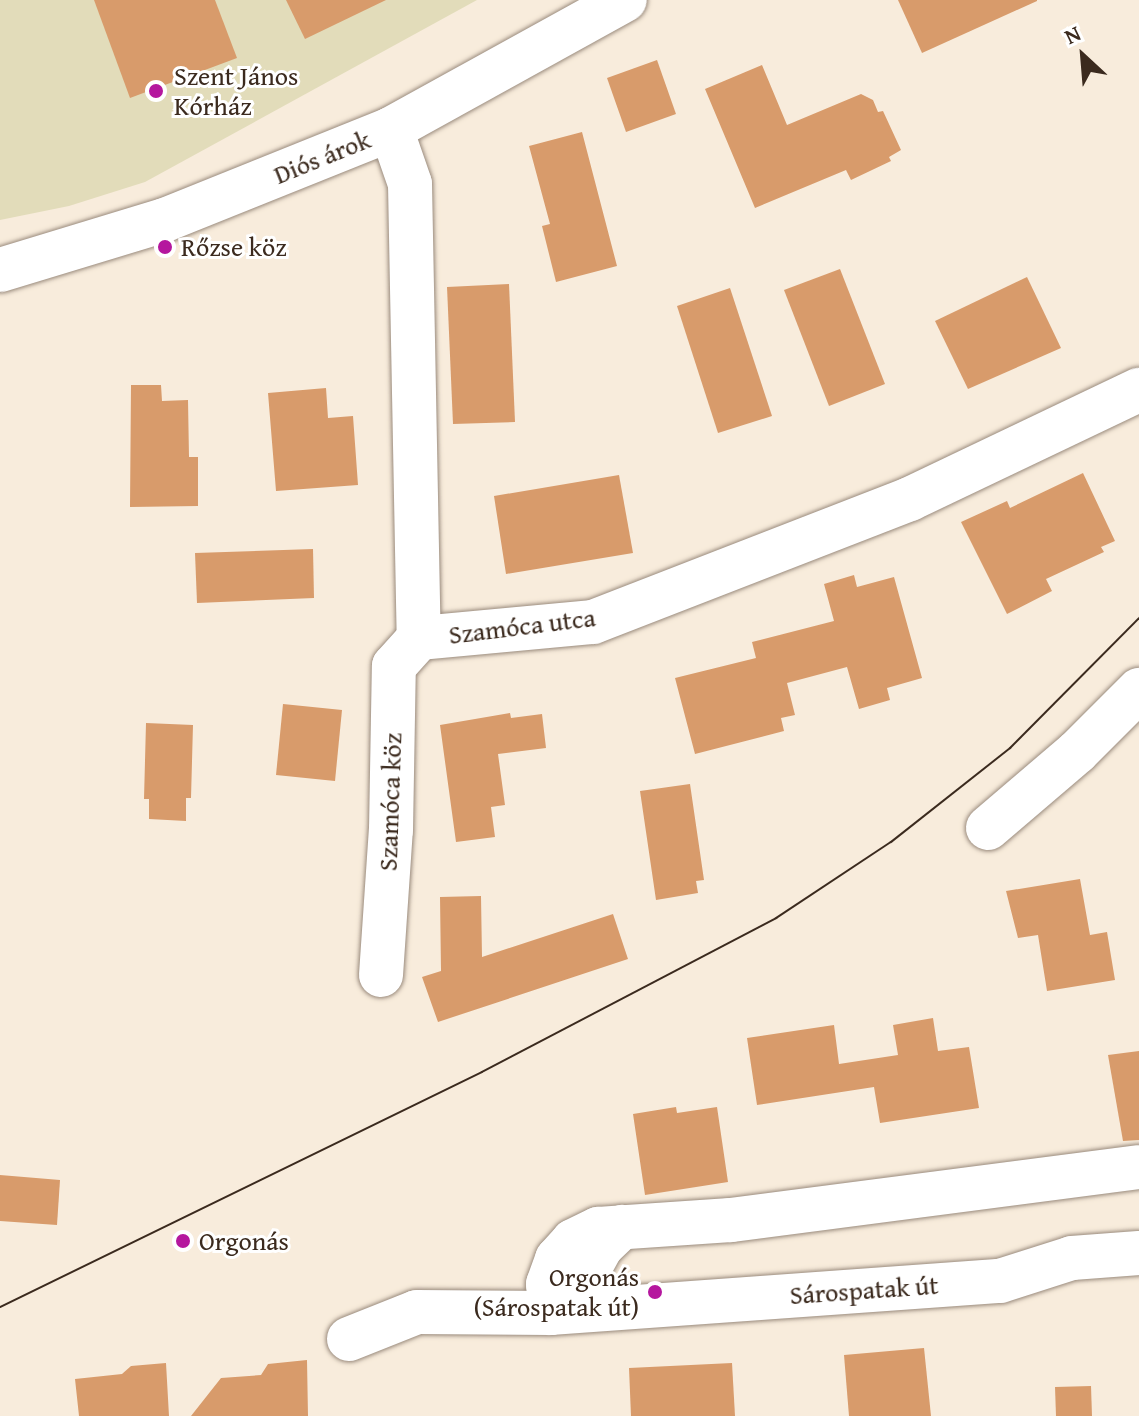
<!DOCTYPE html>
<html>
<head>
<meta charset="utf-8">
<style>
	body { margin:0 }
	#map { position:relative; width:1139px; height:1416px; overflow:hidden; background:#f8ecdc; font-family:"Gentium Book Plus",serif }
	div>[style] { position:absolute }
	.built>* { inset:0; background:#e2dcba }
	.building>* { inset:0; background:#d89b6b }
	.roads { filter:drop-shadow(0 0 2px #9a8b7d) drop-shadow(0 0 2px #9a8b7d) }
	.minor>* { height:44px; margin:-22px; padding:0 22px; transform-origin:22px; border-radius:22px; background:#fff }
	.tram>* { height:2px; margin:-1px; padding:0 1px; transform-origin:1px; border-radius:1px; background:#3b2a1e }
	.dots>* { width:22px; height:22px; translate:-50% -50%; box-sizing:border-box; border:4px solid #fff; border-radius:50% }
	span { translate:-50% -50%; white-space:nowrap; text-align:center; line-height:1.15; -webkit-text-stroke:6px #fff; paint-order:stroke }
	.poi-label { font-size:26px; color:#3b2a1e }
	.left { translate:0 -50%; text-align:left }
	.right { translate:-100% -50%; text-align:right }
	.street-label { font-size:26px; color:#3b2a1e }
	.north { position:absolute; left:1043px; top:16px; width:80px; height:80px; -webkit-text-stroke:6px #fff; paint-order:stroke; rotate:334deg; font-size:22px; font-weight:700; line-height:32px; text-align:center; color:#3b2a1e }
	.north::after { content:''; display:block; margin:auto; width:28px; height:36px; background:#3b2a1e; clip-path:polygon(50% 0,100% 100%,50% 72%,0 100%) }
</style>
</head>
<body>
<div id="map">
	<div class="built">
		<i style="clip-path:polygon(0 0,477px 0,145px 182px,69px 206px,0 220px)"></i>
	</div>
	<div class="building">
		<i style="clip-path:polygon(94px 0,215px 0,237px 58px,130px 98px)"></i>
		<i style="clip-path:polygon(286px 0,386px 0,305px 39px)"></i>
		<i style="clip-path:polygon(898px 0,1037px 0,1037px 1px,922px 53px)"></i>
		<i style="clip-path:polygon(657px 60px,676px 114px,626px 132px,607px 78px)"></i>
		<i style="clip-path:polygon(762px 65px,787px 125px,861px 94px,873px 100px,878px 112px,883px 111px,901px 150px,889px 157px,891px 161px,851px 180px,846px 170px,755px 208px,705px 89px)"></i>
		<i style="clip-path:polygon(582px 132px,617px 266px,556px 282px,542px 226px,550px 224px,529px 146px)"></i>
		<i style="clip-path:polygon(840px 269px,885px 384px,829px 406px,784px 290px)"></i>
		<i style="clip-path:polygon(1027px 277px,1061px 348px,968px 389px,935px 321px)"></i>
		<i style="clip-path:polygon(509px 284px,515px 422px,453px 424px,447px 287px)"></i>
		<i style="clip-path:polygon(730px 288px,772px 416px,718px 433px,677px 306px)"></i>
		<i style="clip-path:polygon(131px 385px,161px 385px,162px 401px,188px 400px,189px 457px,198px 457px,198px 506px,130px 507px)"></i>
		<i style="clip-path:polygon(326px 388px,328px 418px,353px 416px,358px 485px,276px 491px,268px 393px)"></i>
		<i style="clip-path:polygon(1083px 473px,1115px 541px,1101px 547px,1104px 552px,1046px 579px,1052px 591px,1007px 614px,961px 522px,1007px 501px,1010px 508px)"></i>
		<i style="clip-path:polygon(619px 475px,633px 553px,506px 574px,494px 496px)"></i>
		<i style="clip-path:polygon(313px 549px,314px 598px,197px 603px,195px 553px)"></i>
		<i style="clip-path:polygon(854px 575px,857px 587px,894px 577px,922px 678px,887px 688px,890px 700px,859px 709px,847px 667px,787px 683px,795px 715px,781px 718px,784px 731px,695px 754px,675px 678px,756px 658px,752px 642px,834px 621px,824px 584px)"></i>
		<i style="clip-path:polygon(283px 704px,342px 710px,335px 781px,276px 775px)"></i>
		<i style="clip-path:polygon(510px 713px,511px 718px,542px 714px,546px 748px,498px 754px,505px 805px,491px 807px,495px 837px,456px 842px,440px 725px)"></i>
		<i style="clip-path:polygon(146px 723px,193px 725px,191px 798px,186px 798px,186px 821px,149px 819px,149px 799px,144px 799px)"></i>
		<i style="clip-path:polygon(690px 784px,704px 880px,696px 881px,698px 893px,656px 900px,640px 791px)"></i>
		<i style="clip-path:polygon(1080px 879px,1090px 935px,1107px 932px,1115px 980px,1047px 991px,1038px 935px,1018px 938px,1006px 891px)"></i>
		<i style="clip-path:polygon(481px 896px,482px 957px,613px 914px,628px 959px,438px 1022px,422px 977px,441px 971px,440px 897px)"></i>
		<i style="clip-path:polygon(933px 1018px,938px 1051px,969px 1047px,979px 1108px,880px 1123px,874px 1087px,757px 1105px,747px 1038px,834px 1025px,839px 1064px,898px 1055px,893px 1025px)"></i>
		<i style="clip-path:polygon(1139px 1051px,1139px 1140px,1123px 1141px,1108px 1055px)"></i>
		<i style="clip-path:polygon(676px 1107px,677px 1113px,717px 1107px,728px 1182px,645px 1195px,633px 1114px)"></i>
		<i style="clip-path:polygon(0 1175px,60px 1180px,57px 1225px,0 1221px)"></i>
		<i style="clip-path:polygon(924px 1348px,931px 1416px,849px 1416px,844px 1355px)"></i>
		<i style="clip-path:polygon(307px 1360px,308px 1416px,191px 1416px,221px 1378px,261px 1375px,268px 1364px)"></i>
		<i style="clip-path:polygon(166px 1363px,169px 1416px,79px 1416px,75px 1379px,122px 1374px,131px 1366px)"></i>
		<i style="clip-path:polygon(732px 1363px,735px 1416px,631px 1416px,629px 1368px)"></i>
		<i style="clip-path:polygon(1091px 1386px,1092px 1416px,1056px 1416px,1055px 1387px)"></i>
	</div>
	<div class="roads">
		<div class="minor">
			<i style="left:391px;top:129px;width:58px;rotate:70.9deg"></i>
			<i style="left:410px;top:184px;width:454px;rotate:88.9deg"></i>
			<i style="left:419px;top:638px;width:175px;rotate:-5.3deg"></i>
			<i style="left:593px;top:622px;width:340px;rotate:-21.2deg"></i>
			<i style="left:910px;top:499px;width:254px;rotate:-25.5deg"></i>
			<i style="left:0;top:270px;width:172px;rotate:-16.9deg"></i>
			<i style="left:165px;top:220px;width:244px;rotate:-21.9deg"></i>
			<i style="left:391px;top:129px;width:267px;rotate:-28.9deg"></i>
			<i style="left:988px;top:828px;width:117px;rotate:-40.5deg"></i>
			<i style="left:1077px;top:752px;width:88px;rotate:-45deg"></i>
			<i style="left:381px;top:975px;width:145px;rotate:-86.1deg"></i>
			<i style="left:391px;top:830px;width:164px;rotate:-89deg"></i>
			<i style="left:394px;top:666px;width:38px;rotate:-48deg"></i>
			<i style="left:585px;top:1310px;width:32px;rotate:-92deg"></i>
			<i style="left:584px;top:1278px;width:35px;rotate:-61deg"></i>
			<i style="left:601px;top:1247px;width:29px;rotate:-44deg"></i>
			<i style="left:551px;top:1313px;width:29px;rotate:-96deg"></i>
			<i style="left:548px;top:1284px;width:27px;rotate:-70deg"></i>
			<i style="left:557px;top:1259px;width:24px;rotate:-48deg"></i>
			<i style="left:573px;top:1241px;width:28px;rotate:-26deg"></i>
			<i style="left:598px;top:1229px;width:133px;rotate:-3.9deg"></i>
			<i style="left:731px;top:1220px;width:411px;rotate:-7.4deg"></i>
			<i style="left:349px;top:1339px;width:73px;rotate:-21.7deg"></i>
			<i style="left:417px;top:1312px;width:134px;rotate:0.4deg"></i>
			<i style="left:551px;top:1313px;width:450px;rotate:-4.1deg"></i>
			<i style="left:1000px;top:1281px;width:76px;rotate:-17.7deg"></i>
			<i style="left:1072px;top:1258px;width:67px;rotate:-4.3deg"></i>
		</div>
	</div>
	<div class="tram">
		<i style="left:0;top:1307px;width:536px;rotate:-25.99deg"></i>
		<i style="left:482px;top:1072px;width:332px;rotate:-27.6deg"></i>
		<i style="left:776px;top:918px;width:138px;rotate:-33.5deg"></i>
		<i style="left:891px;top:842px;width:152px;rotate:-38.3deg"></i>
		<i style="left:1010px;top:748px;width:183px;rotate:-45.2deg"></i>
	</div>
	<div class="dots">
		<i style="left:156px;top:91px;background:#b5179e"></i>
		<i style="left:165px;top:247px;background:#b5179e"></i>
		<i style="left:183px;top:1241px;background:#b5179e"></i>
		<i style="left:655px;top:1292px;background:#b5179e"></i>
	</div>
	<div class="poi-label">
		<span class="left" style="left:174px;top:91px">Szent János<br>Kórház</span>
		<span class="left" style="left:181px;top:247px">Rőzse köz</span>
		<span class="left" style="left:199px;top:1241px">Orgonás</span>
		<span class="right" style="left:639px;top:1292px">Orgonás<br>(Sárospatak út)</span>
	</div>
	<div class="street-label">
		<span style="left:322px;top:157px;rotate:-22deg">Diós árok</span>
		<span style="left:522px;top:626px;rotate:-7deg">Szamóca utca</span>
		<span style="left:390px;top:802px;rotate:-88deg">Szamóca köz</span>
		<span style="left:864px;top:1290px;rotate:-4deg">Sárospatak út</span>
	</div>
	<div class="north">N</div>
</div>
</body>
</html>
